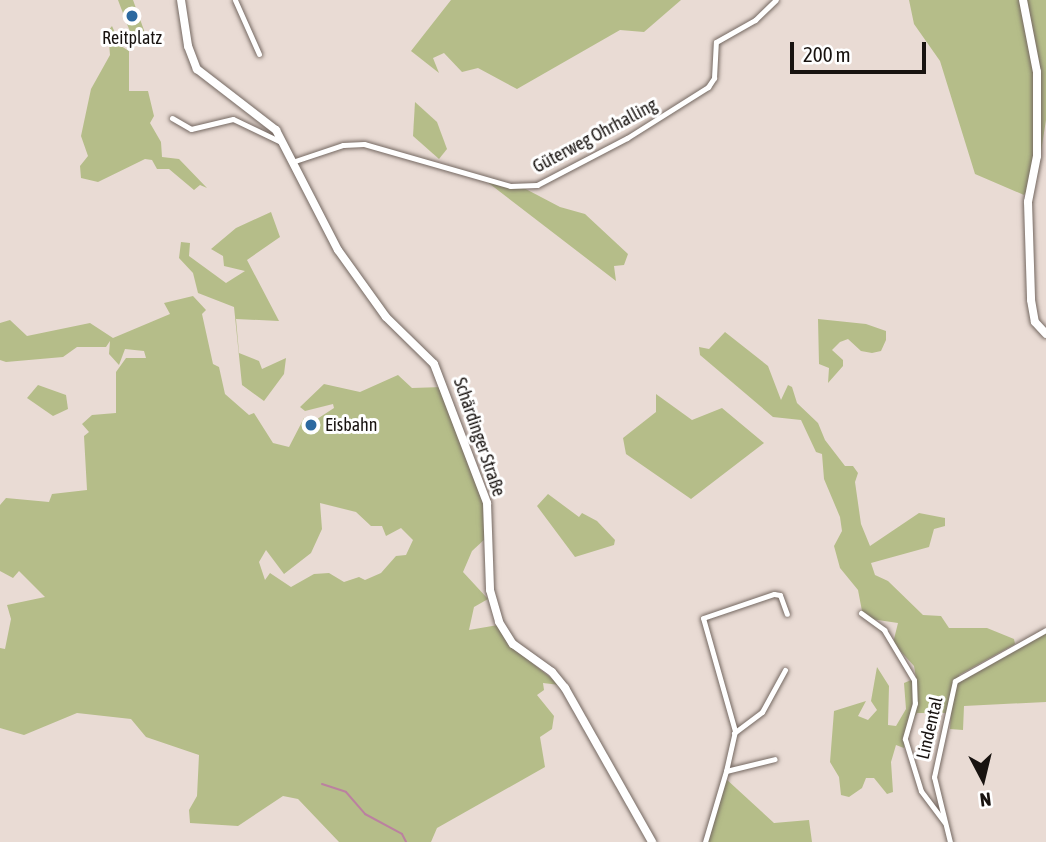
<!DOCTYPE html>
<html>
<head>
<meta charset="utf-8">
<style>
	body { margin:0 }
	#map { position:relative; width:1046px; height:842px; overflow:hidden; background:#e9dbd4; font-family:"Asap Condensed",sans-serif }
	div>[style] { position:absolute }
	.green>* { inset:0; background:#b5bd89 }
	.stream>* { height:2px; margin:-1px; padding:0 1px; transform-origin:1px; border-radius:1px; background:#bb81a0 }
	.roads { filter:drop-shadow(0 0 2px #746861) drop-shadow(0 0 2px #746861) }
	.street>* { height:5px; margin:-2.5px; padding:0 2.5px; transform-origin:2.5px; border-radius:2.5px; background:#fff }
	.secondary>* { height:8px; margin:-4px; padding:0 4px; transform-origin:4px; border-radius:4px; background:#fff }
	.dots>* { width:19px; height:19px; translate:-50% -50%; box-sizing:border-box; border:4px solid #fff; border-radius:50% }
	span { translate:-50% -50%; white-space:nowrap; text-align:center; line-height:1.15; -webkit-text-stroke:6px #fff; paint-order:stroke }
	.poi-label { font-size:18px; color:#181310 }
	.left { translate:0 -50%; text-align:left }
	.street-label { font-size:18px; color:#181310 }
	.north { position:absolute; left:948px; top:744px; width:70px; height:70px; -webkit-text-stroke:5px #fff; paint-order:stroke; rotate:173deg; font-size:19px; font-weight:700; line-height:28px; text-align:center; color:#181310 }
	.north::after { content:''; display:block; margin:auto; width:24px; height:32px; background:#181310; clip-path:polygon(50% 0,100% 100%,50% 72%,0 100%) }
	.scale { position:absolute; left:790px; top:42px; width:136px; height:32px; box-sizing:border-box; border:4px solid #181310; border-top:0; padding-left:9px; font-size:21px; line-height:24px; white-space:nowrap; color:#181310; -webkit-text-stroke:5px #fff; paint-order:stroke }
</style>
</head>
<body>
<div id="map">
	<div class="green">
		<i style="clip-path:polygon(118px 0,133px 0,145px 33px,132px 37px)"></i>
		<i style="clip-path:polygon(451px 0,681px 0,644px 32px,620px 30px,517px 89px,478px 68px,462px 72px,444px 53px,433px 58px,439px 73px,411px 51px)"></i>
		<i style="clip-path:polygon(909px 0,1046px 0,1046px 120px,1037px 177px,1024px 195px,975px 174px,940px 61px,914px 24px)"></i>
		<i style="clip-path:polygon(112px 26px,121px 46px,129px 51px,129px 91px,148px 91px,154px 116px,150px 123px,161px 142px,162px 157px,179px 159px,207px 188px,200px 185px,194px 190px,169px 169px,157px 169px,152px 160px,145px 159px,98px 182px,81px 178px,80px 166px,88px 156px,81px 136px,91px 89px,110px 55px,108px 31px)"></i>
		<i style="clip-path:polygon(415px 102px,437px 122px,447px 149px,439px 159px,413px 136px)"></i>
		<i style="clip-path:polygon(486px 181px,520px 186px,560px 207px,585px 214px,628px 254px,624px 265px,614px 266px,616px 281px)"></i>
		<i style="clip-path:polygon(271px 212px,280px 237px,247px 260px,279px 321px,236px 319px,239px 353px,259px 361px,262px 369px,286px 358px,284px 374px,264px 401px,242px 385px,234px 307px,198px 293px,193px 273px,179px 258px,181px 242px,190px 243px,189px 256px,226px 283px,245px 271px,224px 266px,223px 256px,211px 249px,236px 228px)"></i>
		<i style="clip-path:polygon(evenodd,193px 296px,206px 310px,202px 314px,213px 364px,219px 367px,225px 394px,249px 415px,254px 413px,273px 443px,289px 447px,304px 418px,310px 432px,305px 418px,311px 416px,314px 421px,334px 408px,333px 404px,305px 411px,300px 407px,324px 384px,360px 392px,398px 375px,412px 388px,443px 387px,485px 502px,486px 538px,472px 551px,463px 572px,488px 599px,474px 607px,469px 630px,498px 625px,508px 644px,560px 685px,543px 683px,544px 690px,537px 695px,554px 716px,552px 729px,540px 737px,545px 767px,437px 828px,431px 842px,339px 842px,298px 799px,283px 796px,238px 826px,190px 823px,189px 810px,197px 796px,199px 755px,146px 737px,131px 719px,77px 713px,24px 735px,0 728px,0 648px,5px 649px,11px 619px,7px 605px,45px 597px,19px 571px,13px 578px,0 571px,0 505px,6px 498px,49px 502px,52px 494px,87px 490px,84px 436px,89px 432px,82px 424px,92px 415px,116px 413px,116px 372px,126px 358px,146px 358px,144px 351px,125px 349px,119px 365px,109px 354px,110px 341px,106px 347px,77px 347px,63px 357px,6px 362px,0 360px,0 323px,10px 320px,27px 336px,90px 323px,113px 338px,170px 314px,164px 303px,193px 296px,320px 503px,356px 512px,371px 526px,382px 526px,386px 536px,401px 528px,413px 540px,406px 555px,396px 556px,381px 573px,365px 580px,359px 577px,344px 582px,329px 573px,314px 574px,291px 587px,270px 573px,265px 580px,259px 562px,266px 550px,284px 574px,311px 553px,322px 529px,320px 503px)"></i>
		<i style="clip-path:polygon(818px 319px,866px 324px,886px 331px,886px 340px,881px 351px,872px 353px,861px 351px,848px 339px,840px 342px,832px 350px,843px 360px,843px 366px,828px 383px,829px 368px,819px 364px)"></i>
		<i style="clip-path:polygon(725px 332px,768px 366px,781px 400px,788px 385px,792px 387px,797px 403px,818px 423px,825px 440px,845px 466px,853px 466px,858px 473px,855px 482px,861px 524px,870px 546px,919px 513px,945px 518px,945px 526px,934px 529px,929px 547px,871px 563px,875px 575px,888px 581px,923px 615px,941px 616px,949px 628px,987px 628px,1014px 639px,1015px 644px,959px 675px,961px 678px,1046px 632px,1046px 702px,964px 706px,963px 730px,950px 729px,951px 713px,917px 713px,906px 730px,904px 748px,896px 745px,891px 762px,893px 792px,887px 794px,874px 778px,866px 778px,862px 788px,849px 797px,841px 795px,839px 777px,830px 762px,834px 711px,866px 701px,858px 716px,868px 720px,877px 710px,871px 701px,877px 667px,889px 686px,888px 725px,896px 726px,906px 709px,904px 683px,916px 678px,914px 666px,893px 643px,898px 623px,871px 619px,862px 611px,858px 590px,840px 568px,834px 546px,842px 531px,840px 517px,824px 479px,822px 454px,816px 452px,801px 420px,773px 417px,700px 355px,699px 347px,709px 349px)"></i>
		<i style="clip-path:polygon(38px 385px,66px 395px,68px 409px,53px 416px,27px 398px)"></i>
		<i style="clip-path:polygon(656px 394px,692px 420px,722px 408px,764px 443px,691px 499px,626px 454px,623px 438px,656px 412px)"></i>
		<i style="clip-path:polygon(548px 494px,579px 517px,582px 513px,597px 521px,615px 540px,614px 545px,575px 557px,537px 506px)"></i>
		<i style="clip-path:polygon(725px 778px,774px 823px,809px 820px,812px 842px,708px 842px)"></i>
	</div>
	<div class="stream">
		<i style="left:322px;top:784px;width:25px;rotate:18deg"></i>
		<i style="left:346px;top:792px;width:29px;rotate:49deg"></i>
		<i style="left:365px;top:814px;width:42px;rotate:28.4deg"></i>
		<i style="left:402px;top:834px;width:9px;rotate:63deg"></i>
	</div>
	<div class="roads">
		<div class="street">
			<i style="left:235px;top:0;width:59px;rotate:66deg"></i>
			<i style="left:172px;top:118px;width:22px;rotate:30deg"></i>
			<i style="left:191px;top:129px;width:43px;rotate:-13.4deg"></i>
			<i style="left:233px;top:119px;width:55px;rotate:25.6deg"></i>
			<i style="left:292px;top:162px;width:54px;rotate:-18.4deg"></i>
			<i style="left:343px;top:145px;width:21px;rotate:-3deg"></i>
			<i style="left:364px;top:144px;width:152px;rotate:16deg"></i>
			<i style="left:510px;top:186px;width:27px;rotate:-2deg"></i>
			<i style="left:537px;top:185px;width:102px;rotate:-27.6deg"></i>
			<i style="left:627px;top:138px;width:96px;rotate:-32.2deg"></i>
			<i style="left:708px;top:87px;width:11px;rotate:-56deg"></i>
			<i style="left:714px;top:78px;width:36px;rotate:-87deg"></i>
			<i style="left:716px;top:42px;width:45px;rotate:-29.4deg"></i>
			<i style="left:755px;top:20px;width:29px;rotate:-44deg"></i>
			<i style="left:861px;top:613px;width:29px;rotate:36deg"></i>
			<i style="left:884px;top:630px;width:58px;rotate:59deg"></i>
			<i style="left:914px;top:680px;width:23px;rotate:88deg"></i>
			<i style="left:915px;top:703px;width:37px;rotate:106deg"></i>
			<i style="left:905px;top:739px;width:54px;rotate:72.9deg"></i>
			<i style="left:921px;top:791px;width:39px;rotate:53deg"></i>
			<i style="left:734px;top:733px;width:35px;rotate:-37deg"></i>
			<i style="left:762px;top:712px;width:48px;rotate:-61.3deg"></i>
			<i style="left:726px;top:771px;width:41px;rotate:-77.3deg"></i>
			<i style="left:735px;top:731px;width:117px;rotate:-105.8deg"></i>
			<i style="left:703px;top:618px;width:75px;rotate:-18.7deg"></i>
			<i style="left:774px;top:594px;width:6px;rotate:9deg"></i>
			<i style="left:780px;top:595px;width:20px;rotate:70deg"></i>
			<i style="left:705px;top:842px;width:74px;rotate:-73.5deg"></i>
			<i style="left:726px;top:771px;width:50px;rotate:-13.8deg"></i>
			<i style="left:950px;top:842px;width:67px;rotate:-103.8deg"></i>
			<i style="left:934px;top:777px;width:98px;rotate:-77.7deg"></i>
			<i style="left:955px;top:681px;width:104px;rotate:-29.3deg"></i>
		</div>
		<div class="secondary">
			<i style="left:181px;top:0;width:47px;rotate:81.3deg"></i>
			<i style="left:188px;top:46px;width:25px;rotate:69deg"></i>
			<i style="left:197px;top:69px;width:100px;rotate:37.7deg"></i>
			<i style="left:276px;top:130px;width:135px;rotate:62.7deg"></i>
			<i style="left:338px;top:250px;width:82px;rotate:54.4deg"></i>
			<i style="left:386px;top:317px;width:67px;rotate:44.4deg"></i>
			<i style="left:434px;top:364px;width:149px;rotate:69.1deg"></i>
			<i style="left:487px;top:503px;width:87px;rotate:88deg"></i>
			<i style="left:490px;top:590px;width:33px;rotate:74deg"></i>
			<i style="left:499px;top:622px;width:26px;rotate:58deg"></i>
			<i style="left:513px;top:644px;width:48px;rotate:35.7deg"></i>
			<i style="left:552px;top:672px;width:21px;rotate:51deg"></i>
			<i style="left:565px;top:688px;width:177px;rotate:60.5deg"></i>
			<i style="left:1023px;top:0;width:73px;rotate:79deg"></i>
			<i style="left:1037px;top:72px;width:84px;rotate:90deg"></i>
			<i style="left:1037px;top:156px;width:47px;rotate:101.1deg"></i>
			<i style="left:1028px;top:202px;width:98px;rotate:88.2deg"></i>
			<i style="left:1031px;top:300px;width:22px;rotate:80deg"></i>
			<i style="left:1035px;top:322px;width:16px;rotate:47deg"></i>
		</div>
	</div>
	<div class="dots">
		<i style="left:132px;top:16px;background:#2c69a0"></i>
		<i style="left:311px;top:425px;background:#2c69a0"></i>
	</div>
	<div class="poi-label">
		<span style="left:132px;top:38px">Reitplatz</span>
		<span class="left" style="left:325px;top:425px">Eisbahn</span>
	</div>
	<div class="street-label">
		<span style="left:595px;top:136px;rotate:-28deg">Güterweg Ohrhalling</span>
		<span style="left:479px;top:437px;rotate:71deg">Schärdinger Straße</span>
		<span style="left:930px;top:728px;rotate:-77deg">Lindental</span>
	</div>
	<div class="north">N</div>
	<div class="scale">200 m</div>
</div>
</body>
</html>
